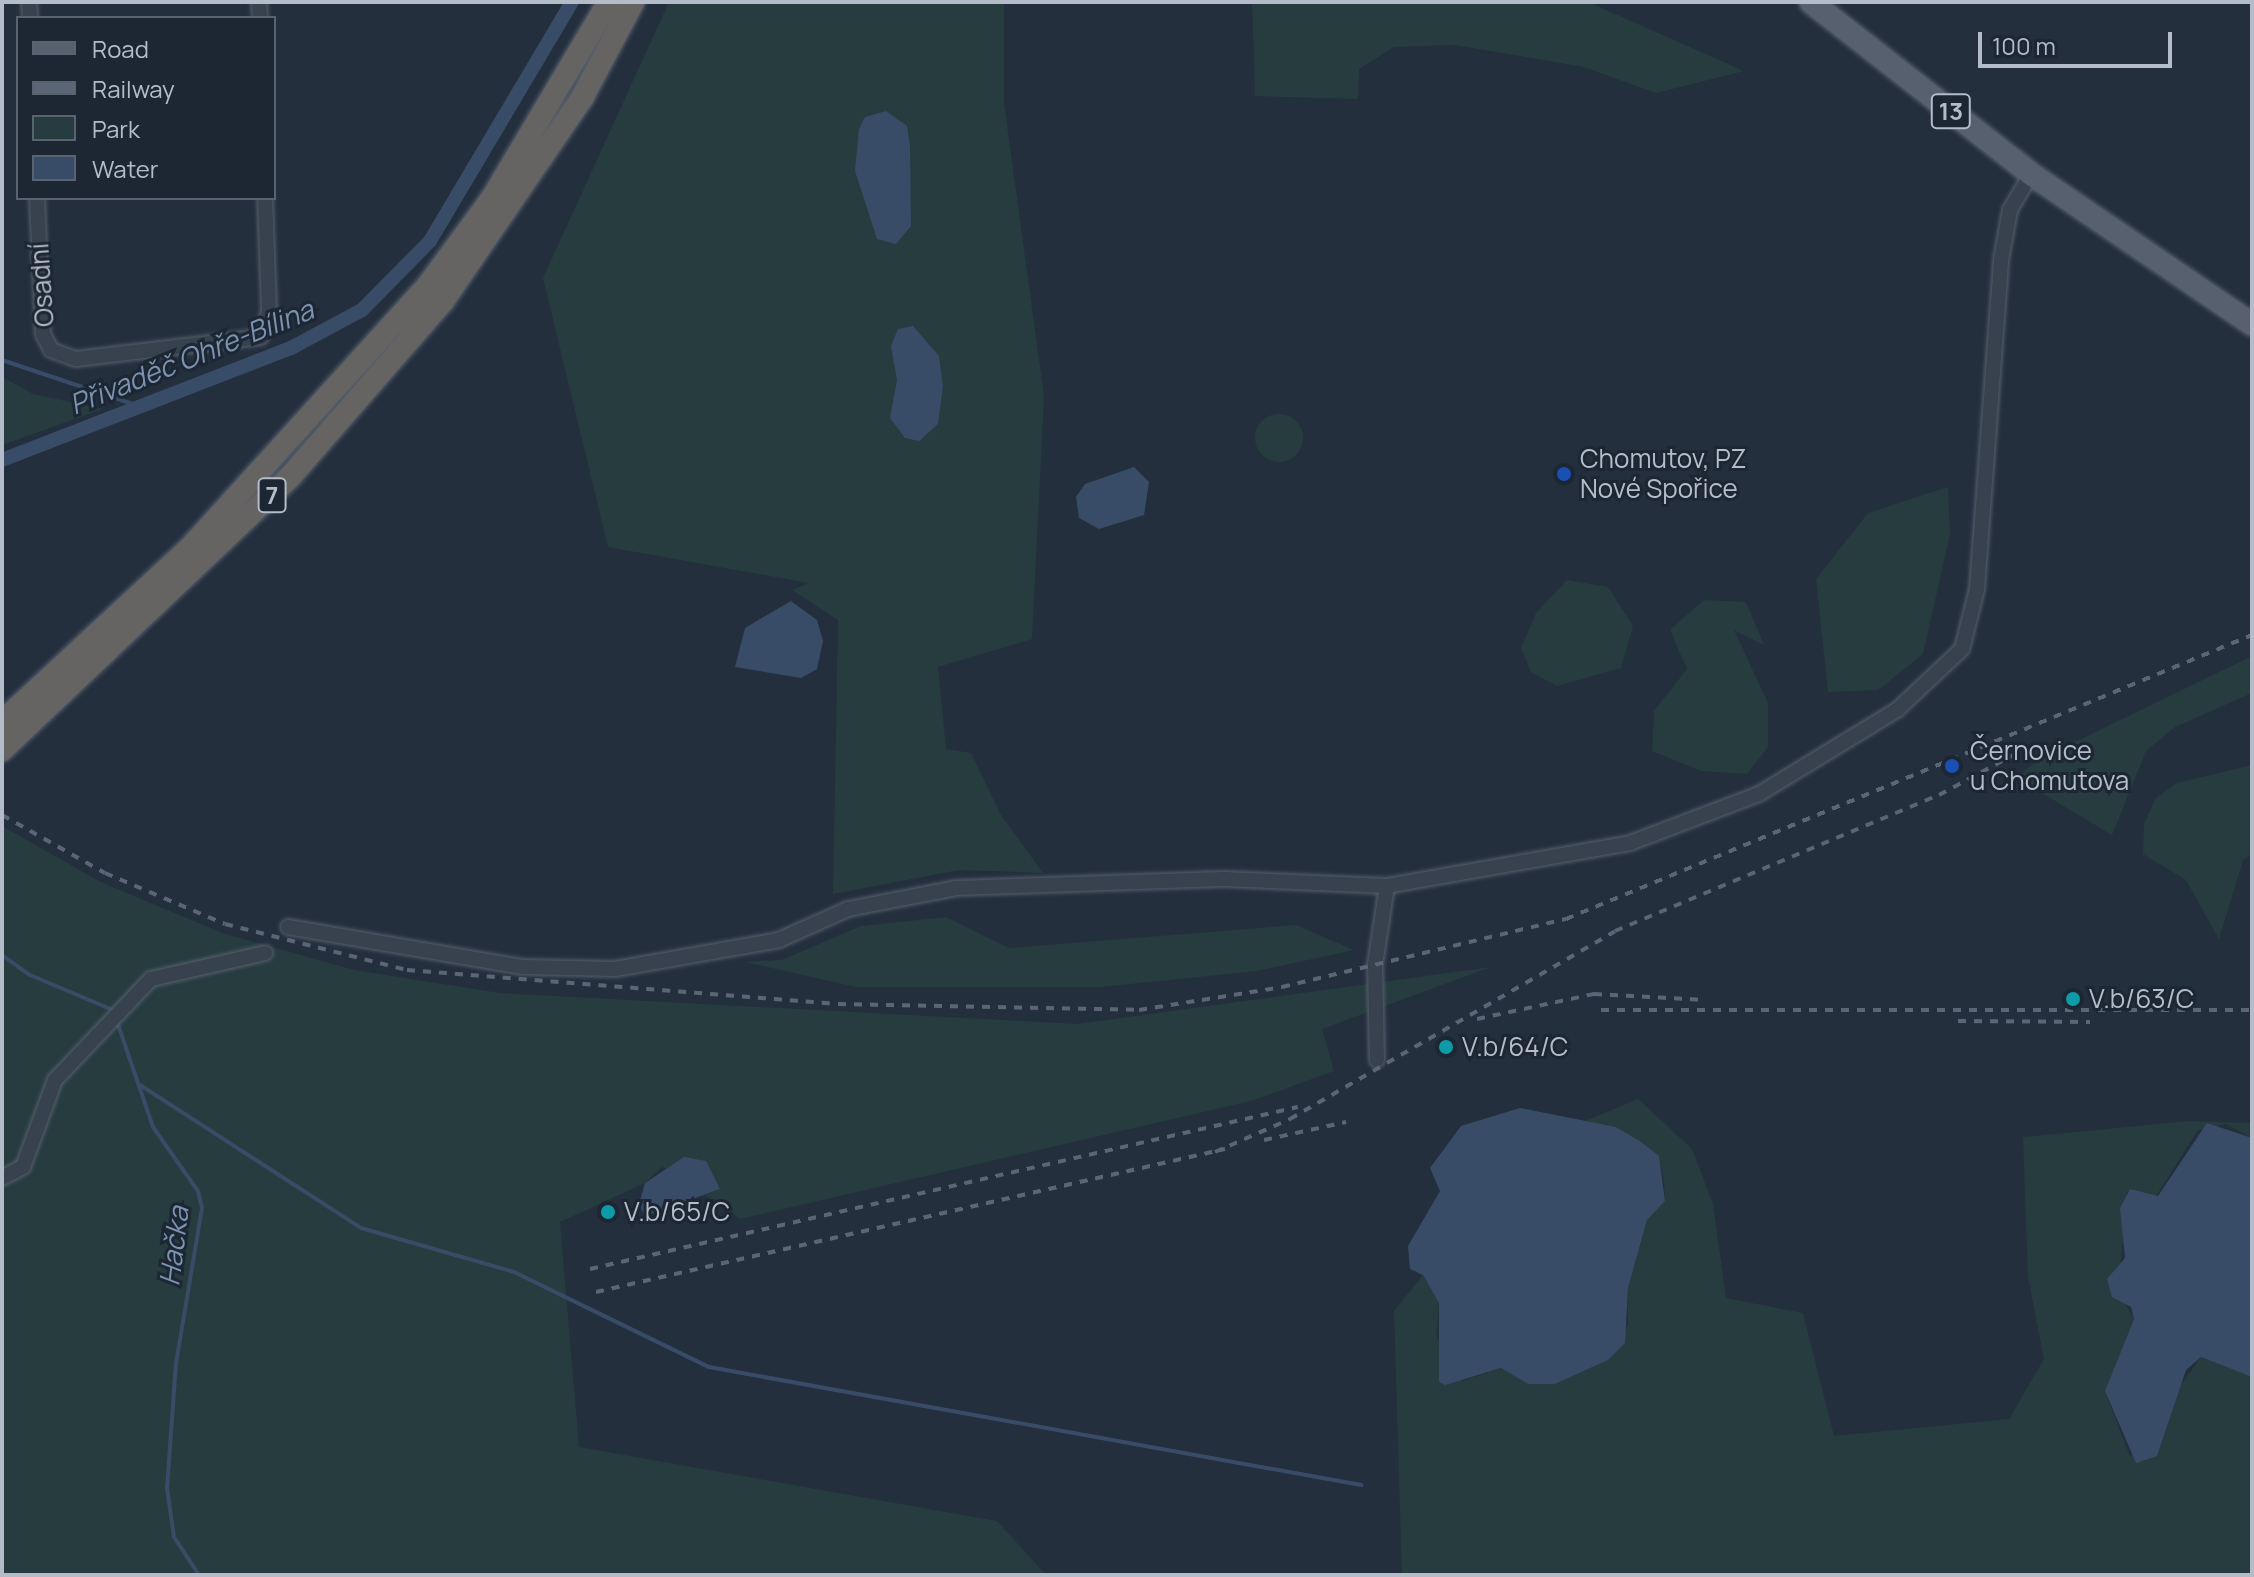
<!DOCTYPE html>
<html>
<head>
<meta charset="utf-8">
<style>
	body { margin:0 }
	#map { position:relative; width:2254px; height:1577px; overflow:hidden; background:#242f3e; font-family:Manrope,sans-serif }
	div>[style] { position:absolute }
	.green>* { inset:0; background:#263c3f }
	.round { border-radius:50% }
	.water>* { inset:0; background:#394c67 }
	.stream>* { height:4px; margin:-2px; padding:0 2px; transform-origin:2px; border-radius:2px; background:#394c67 }
	.canal>* { height:14px; margin:-7px; padding:0 7px; transform-origin:7px; border-radius:7px; background:#394c67 }
	.roads { filter:drop-shadow(0 0 2px #565f6c) drop-shadow(0 0 2px #565f6c) }
	.minor>* { height:14px; margin:-7px; padding:0 7px; transform-origin:7px; border-radius:7px; background:#38414e }
	.primary>* { height:22px; margin:-11px; padding:0 11px; transform-origin:11px; border-radius:11px; background:#56606e }
	.trunk>* { height:22px; margin:-11px; padding:0 11px; transform-origin:11px; border-radius:11px; background:#656462 }
	.rail>* { height:4px; margin-top:-2px; transform-origin:0; background:repeating-linear-gradient(90deg,#5a6575 0 8px,transparent 0 16px) }
	.dots>* { width:22px; height:22px; translate:-50% -50%; box-sizing:border-box; border:4px solid #1d2633; border-radius:50% }
	span { translate:-50% -50%; white-space:nowrap; text-align:center; line-height:1.15; -webkit-text-stroke:6px #1d2633; paint-order:stroke }
	.shield-label span { padding:2px 6px; background:#1d2633; border:2px solid; border-radius:6px; -webkit-text-stroke-width:0 }
	.shield-label { font-size:24px; color:#b4bcc9; font-weight:700 }
	.street-label { font-size:26px; color:#b4bcc9 }
	.poi-label { font-size:26px; color:#b4bcc9 }
	.left { translate:0 -50%; text-align:left }
	.water-label { font-size:28px; color:#7c92b1; font-style:italic }
	.frame { position:absolute; inset:0; border:4px solid #b4bcc9; pointer-events:none }
	.legend { position:absolute; left:16px; top:16px; width:260px; height:184px; box-sizing:border-box; background:#1d2633; border:2px solid #59626f; margin:0; padding:10px 14px; list-style:none; font-size:24px; color:#b4bcc9 }
	.legend li { display:flex; align-items:center; gap:16px; height:40px }
	.legend b { width:40px; border:2px solid #59626f }
	.scale { position:absolute; left:1978px; top:32px; width:194px; height:36px; box-sizing:border-box; border:4px solid #b4bcc9; border-top:0; padding-left:10px; font-size:24px; line-height:28px; white-space:nowrap; color:#b4bcc9; -webkit-text-stroke:6px #1d2633; paint-order:stroke }
</style>
</head>
<body>
<div id="map">
	<div class="green">
		<i style="clip-path:polygon(669px 2px,1004px 2px,1004px 103px,1044px 396px,1032px 639px,938px 667px,946px 749px,971px 753px,1001px 815px,1043px 873px,959px 870px,833px 894px,838px 620px,792px 590px,809px 583px,608px 547px,543px 278px)"></i>
		<i style="clip-path:polygon(1252px 2px,1588px 2px,1744px 71px,1656px 93px,1584px 67px,1455px 45px,1394px 47px,1359px 69px,1358px 99px,1255px 96px)"></i>
		<i style="clip-path:polygon(2px 377px,33px 394px,103px 409px,2px 445px)"></i>
		<i class="round" style="left:1255px;top:414px;width:48px;height:48px"></i>
		<i style="clip-path:polygon(1948px 487px,1950px 534px,1923px 654px,1878px 690px,1828px 692px,1816px 579px,1868px 513px)"></i>
		<i style="clip-path:polygon(1567px 580px,1608px 587px,1633px 626px,1621px 668px,1557px 686px,1531px 672px,1521px 648px,1536px 613px)"></i>
		<i style="clip-path:polygon(1704px 600px,1746px 602px,1764px 645px,1734px 630px,1768px 703px,1768px 747px,1747px 774px,1701px 771px,1652px 751px,1654px 711px,1687px 669px,1670px 630px)"></i>
		<i style="clip-path:polygon(2252px 656px,2252px 693px,2175px 727px,2146px 751px,2112px 835px,2017px 778px,2036px 761px)"></i>
		<i style="clip-path:polygon(2252px 765px,2252px 854px,2243px 860px,2219px 939px,2186px 880px,2143px 854px,2144px 824px,2156px 798px,2177px 783px)"></i>
		<i style="clip-path:polygon(2px 826px,101px 882px,222px 933px,354px 970px,500px 993px,1077px 1024px,1491px 967px,1322px 1029px,1334px 1071px,1251px 1101px,740px 1219px,705px 1195px,720px 1189px,662px 1167px,645px 1183px,560px 1222px,579px 1447px,997px 1521px,1046px 1575px,2px 1575px)"></i>
		<i style="clip-path:polygon(946px 917px,1009px 948px,1296px 925px,1354px 950px,1257px 971px,1101px 987px,856px 987px,745px 962px,782px 960px,861px 926px)"></i>
		<i style="clip-path:polygon(1638px 1099px,1692px 1149px,1713px 1204px,1726px 1298px,1803px 1313px,1834px 1436px,2009px 1419px,2044px 1359px,2028px 1277px,2023px 1137px,2188px 1121px,2252px 1123px,2252px 1138px,2226px 1124px,2198px 1130px,2155px 1198px,2127px 1191px,2120px 1269px,2123px 1300px,2134px 1319px,2105px 1391px,2130px 1457px,2201px 1357px,2252px 1377px,2252px 1575px,1402px 1575px,1394px 1311px,1423px 1275px,1439px 1303px,1436px 1335px,1462px 1381px,1502px 1368px,1528px 1384px,1555px 1384px,1608px 1360px,1628px 1325px,1628px 1288px,1647px 1220px,1665px 1201px,1664px 1182px,1659px 1157px,1616px 1127px,1580px 1123px)"></i>
	</div>
	<div class="water">
		<i style="clip-path:polygon(886px 111px,907px 126px,910px 146px,911px 226px,896px 244px,877px 239px,855px 171px,859px 129px,865px 117px)"></i>
		<i style="clip-path:polygon(913px 326px,939px 356px,943px 386px,938px 424px,919px 441px,905px 438px,890px 418px,897px 380px,891px 346px,898px 329px)"></i>
		<i style="clip-path:polygon(1134px 467px,1149px 482px,1144px 515px,1099px 529px,1079px 518px,1076px 497px,1085px 484px)"></i>
		<i style="clip-path:polygon(791px 601px,817px 620px,823px 641px,817px 669px,801px 678px,735px 667px,745px 628px)"></i>
		<i style="clip-path:polygon(1520px 1108px,1616px 1127px,1641px 1142px,1659px 1156px,1665px 1201px,1647px 1220px,1628px 1288px,1625px 1343px,1608px 1360px,1555px 1384px,1528px 1384px,1501px 1368px,1445px 1385px,1439px 1382px,1439px 1303px,1423px 1275px,1410px 1269px,1408px 1246px,1440px 1191px,1430px 1168px,1461px 1126px)"></i>
		<i style="clip-path:polygon(2207px 1123px,2252px 1138px,2252px 1377px,2201px 1357px,2186px 1370px,2157px 1456px,2136px 1463px,2105px 1391px,2134px 1319px,2131px 1307px,2112px 1297px,2107px 1279px,2125px 1258px,2120px 1208px,2130px 1189px,2158px 1196px)"></i>
		<i style="clip-path:polygon(684px 1157px,706px 1161px,720px 1189px,645px 1216px,639px 1204px,645px 1183px)"></i>
	</div>
	<div class="stream">
		<i style="left:2px;top:360px;width:145px;rotate:18.6deg"></i>
		<i style="left:2px;top:955px;width:34px;rotate:36deg"></i>
		<i style="left:30px;top:975px;width:90px;rotate:22.9deg"></i>
		<i style="left:113px;top:1010px;width:124px;rotate:71.1deg"></i>
		<i style="left:153px;top:1127px;width:78px;rotate:54.9deg"></i>
		<i style="left:198px;top:1191px;width:17px;rotate:77deg"></i>
		<i style="left:202px;top:1208px;width:157px;rotate:99.5deg"></i>
		<i style="left:176px;top:1363px;width:125px;rotate:94.1deg"></i>
		<i style="left:167px;top:1488px;width:49px;rotate:81.9deg"></i>
		<i style="left:174px;top:1537px;width:45px;rotate:56.7deg"></i>
		<i style="left:140px;top:1085px;width:263px;rotate:32.9deg"></i>
		<i style="left:361px;top:1228px;width:159px;rotate:16deg"></i>
		<i style="left:514px;top:1272px;width:217px;rotate:26deg"></i>
		<i style="left:709px;top:1367px;width:663px;rotate:10.26deg"></i>
	</div>
	<div class="canal">
		<i style="left:2px;top:460px;width:310px;rotate:-21.2deg"></i>
		<i style="left:291px;top:348px;width:81px;rotate:-28.2deg"></i>
		<i style="left:362px;top:310px;width:97px;rotate:-45.4deg"></i>
		<i style="left:430px;top:241px;width:278px;rotate:-59.3deg"></i>
	</div>
	<div class="roads">
		<div class="minor">
			<i style="left:29px;top:2px;width:16px;rotate:86deg"></i>
			<i style="left:259px;top:2px;width:16px;rotate:86deg"></i>
			<i style="left:37px;top:198px;width:136px;rotate:87.5deg"></i>
			<i style="left:43px;top:334px;width:18px;rotate:63deg"></i>
			<i style="left:51px;top:350px;width:27px;rotate:20deg"></i>
			<i style="left:76px;top:359px;width:186px;rotate:-6.8deg"></i>
			<i style="left:261px;top:337px;width:28px;rotate:-73deg"></i>
			<i style="left:269px;top:310px;width:112px;rotate:-92deg"></i>
			<i style="left:288px;top:927px;width:237px;rotate:9.7deg"></i>
			<i style="left:522px;top:967px;width:93px;rotate:1.2deg"></i>
			<i style="left:615px;top:969px;width:167px;rotate:-10deg"></i>
			<i style="left:779px;top:940px;width:76px;rotate:-24.2deg"></i>
			<i style="left:848px;top:909px;width:110px;rotate:-11deg"></i>
			<i style="left:956px;top:888px;width:268px;rotate:-1.9deg"></i>
			<i style="left:1224px;top:879px;width:163px;rotate:2.5deg"></i>
			<i style="left:1387px;top:886px;width:247px;rotate:-10deg"></i>
			<i style="left:1630px;top:843px;width:138px;rotate:-20.8deg"></i>
			<i style="left:1759px;top:794px;width:163px;rotate:-31.4deg"></i>
			<i style="left:1898px;top:709px;width:88px;rotate:-43.2deg"></i>
			<i style="left:1962px;top:649px;width:62px;rotate:-76deg"></i>
			<i style="left:1977px;top:589px;width:330px;rotate:-85.8deg"></i>
			<i style="left:2001px;top:260px;width:51px;rotate:-79.8deg"></i>
			<i style="left:2010px;top:210px;width:42px;rotate:-59.7deg"></i>
			<i style="left:1377px;top:1060px;width:95px;rotate:-91.2deg"></i>
			<i style="left:1375px;top:965px;width:80px;rotate:-81.4deg"></i>
			<i style="left:2px;top:1178px;width:24px;rotate:-28deg"></i>
			<i style="left:23px;top:1167px;width:93px;rotate:-69.8deg"></i>
			<i style="left:55px;top:1080px;width:139px;rotate:-46.5deg"></i>
			<i style="left:151px;top:979px;width:117px;rotate:-12.8deg"></i>
		</div>
		<div class="primary">
			<i style="left:1811px;top:2px;width:279px;rotate:38deg"></i>
			<i style="left:2031px;top:174px;width:267px;rotate:34.2deg"></i>
		</div>
		<div class="trunk">
			<i style="left:2px;top:722px;width:256px;rotate:-42.8deg"></i>
			<i style="left:190px;top:548px;width:353px;rotate:-47.8deg"></i>
			<i style="left:427px;top:287px;width:112px;rotate:-53.7deg"></i>
			<i style="left:493px;top:197px;width:227px;rotate:-59.3deg"></i>
			<i style="left:2px;top:750px;width:397px;rotate:-43.5deg"></i>
			<i style="left:290px;top:477px;width:233px;rotate:-49deg"></i>
			<i style="left:443px;top:301px;width:246px;rotate:-55.6deg"></i>
			<i style="left:582px;top:98px;width:109px;rotate:-62deg"></i>
		</div>
	</div>
	<div class="rail">
		<i style="left:2px;top:815px;width:118px;rotate:29.4deg"></i>
		<i style="left:105px;top:873px;width:130px;rotate:23deg"></i>
		<i style="left:225px;top:924px;width:188px;rotate:14.2deg"></i>
		<i style="left:407px;top:970px;width:432px;rotate:4.5deg"></i>
		<i style="left:838px;top:1004px;width:301px;rotate:1.1deg"></i>
		<i style="left:1139px;top:1010px;width:145px;rotate:-9.1deg"></i>
		<i style="left:1282px;top:987px;width:292px;rotate:-13.5deg"></i>
		<i style="left:1566px;top:919px;width:742px;rotate:-22.49deg"></i>
		<i style="left:1601px;top:1010px;width:651px"></i>
		<i style="left:1477px;top:1019px;width:120px;rotate:-12.1deg"></i>
		<i style="left:1594px;top:994px;width:112px;rotate:3.1deg"></i>
		<i style="left:1958px;top:1021px;width:132px;rotate:0.4deg"></i>
		<i style="left:1264px;top:1140px;width:84px;rotate:-12.4deg"></i>
		<i style="left:1215px;top:1152px;width:82px;rotate:-23.7deg"></i>
		<i style="left:1290px;top:1119px;width:375px;rotate:-30deg"></i>
		<i style="left:1615px;top:931px;width:351px;rotate:-22.8deg"></i>
		<i style="left:1939px;top:795px;width:95px;rotate:-28.2deg"></i>
		<i style="left:590px;top:1269px;width:726px;rotate:-12.89deg"></i>
		<i style="left:596px;top:1292px;width:645px;rotate:-12.81deg"></i>
	</div>
	<div class="dots">
		<i style="left:1564px;top:474px;background:#1a4fb4"></i>
		<i style="left:1952px;top:766px;background:#1a4fb4"></i>
		<i style="left:2073px;top:999px;background:#0f9aa8"></i>
		<i style="left:1446px;top:1047px;background:#0f9aa8"></i>
		<i style="left:608px;top:1212px;background:#0f9aa8"></i>
	</div>
	<div class="shield-label">
		<span style="left:1951px;top:111px">13</span>
		<span style="left:272px;top:495px">7</span>
	</div>
	<div class="street-label">
		<span style="left:42px;top:285px;rotate:-94deg">Osadní</span>
	</div>
	<div class="poi-label">
		<span class="left" style="left:1580px;top:474px">Chomutov, PZ<br>Nové Spořice</span>
		<span class="left" style="left:1970px;top:766px">Černovice<br>u Chomutova</span>
		<span class="left" style="left:2089px;top:999px">V.b/63/C</span>
		<span class="left" style="left:1462px;top:1047px">V.b/64/C</span>
		<span class="left" style="left:624px;top:1212px">V.b/65/C</span>
	</div>
	<div class="water-label">
		<span style="left:191px;top:356px;rotate:-22deg">Přivaděč Ohře-Bílina</span>
		<span style="left:173px;top:1246px;rotate:-83deg">Hačka</span>
	</div>
	<div class="frame"></div>
	<ul class="legend">
	<li><b style="height:10px;background:#56606e"></b>Road</li>
	<li><b style="height:10px;background:#5a6575"></b>Railway</li>
	<li><b style="height:22px;background:#263c3f"></b>Park</li>
	<li><b style="height:22px;background:#394c67"></b>Water</li>
	</ul>
	<div class="scale">100 m</div>
</div>
</body>
</html>
